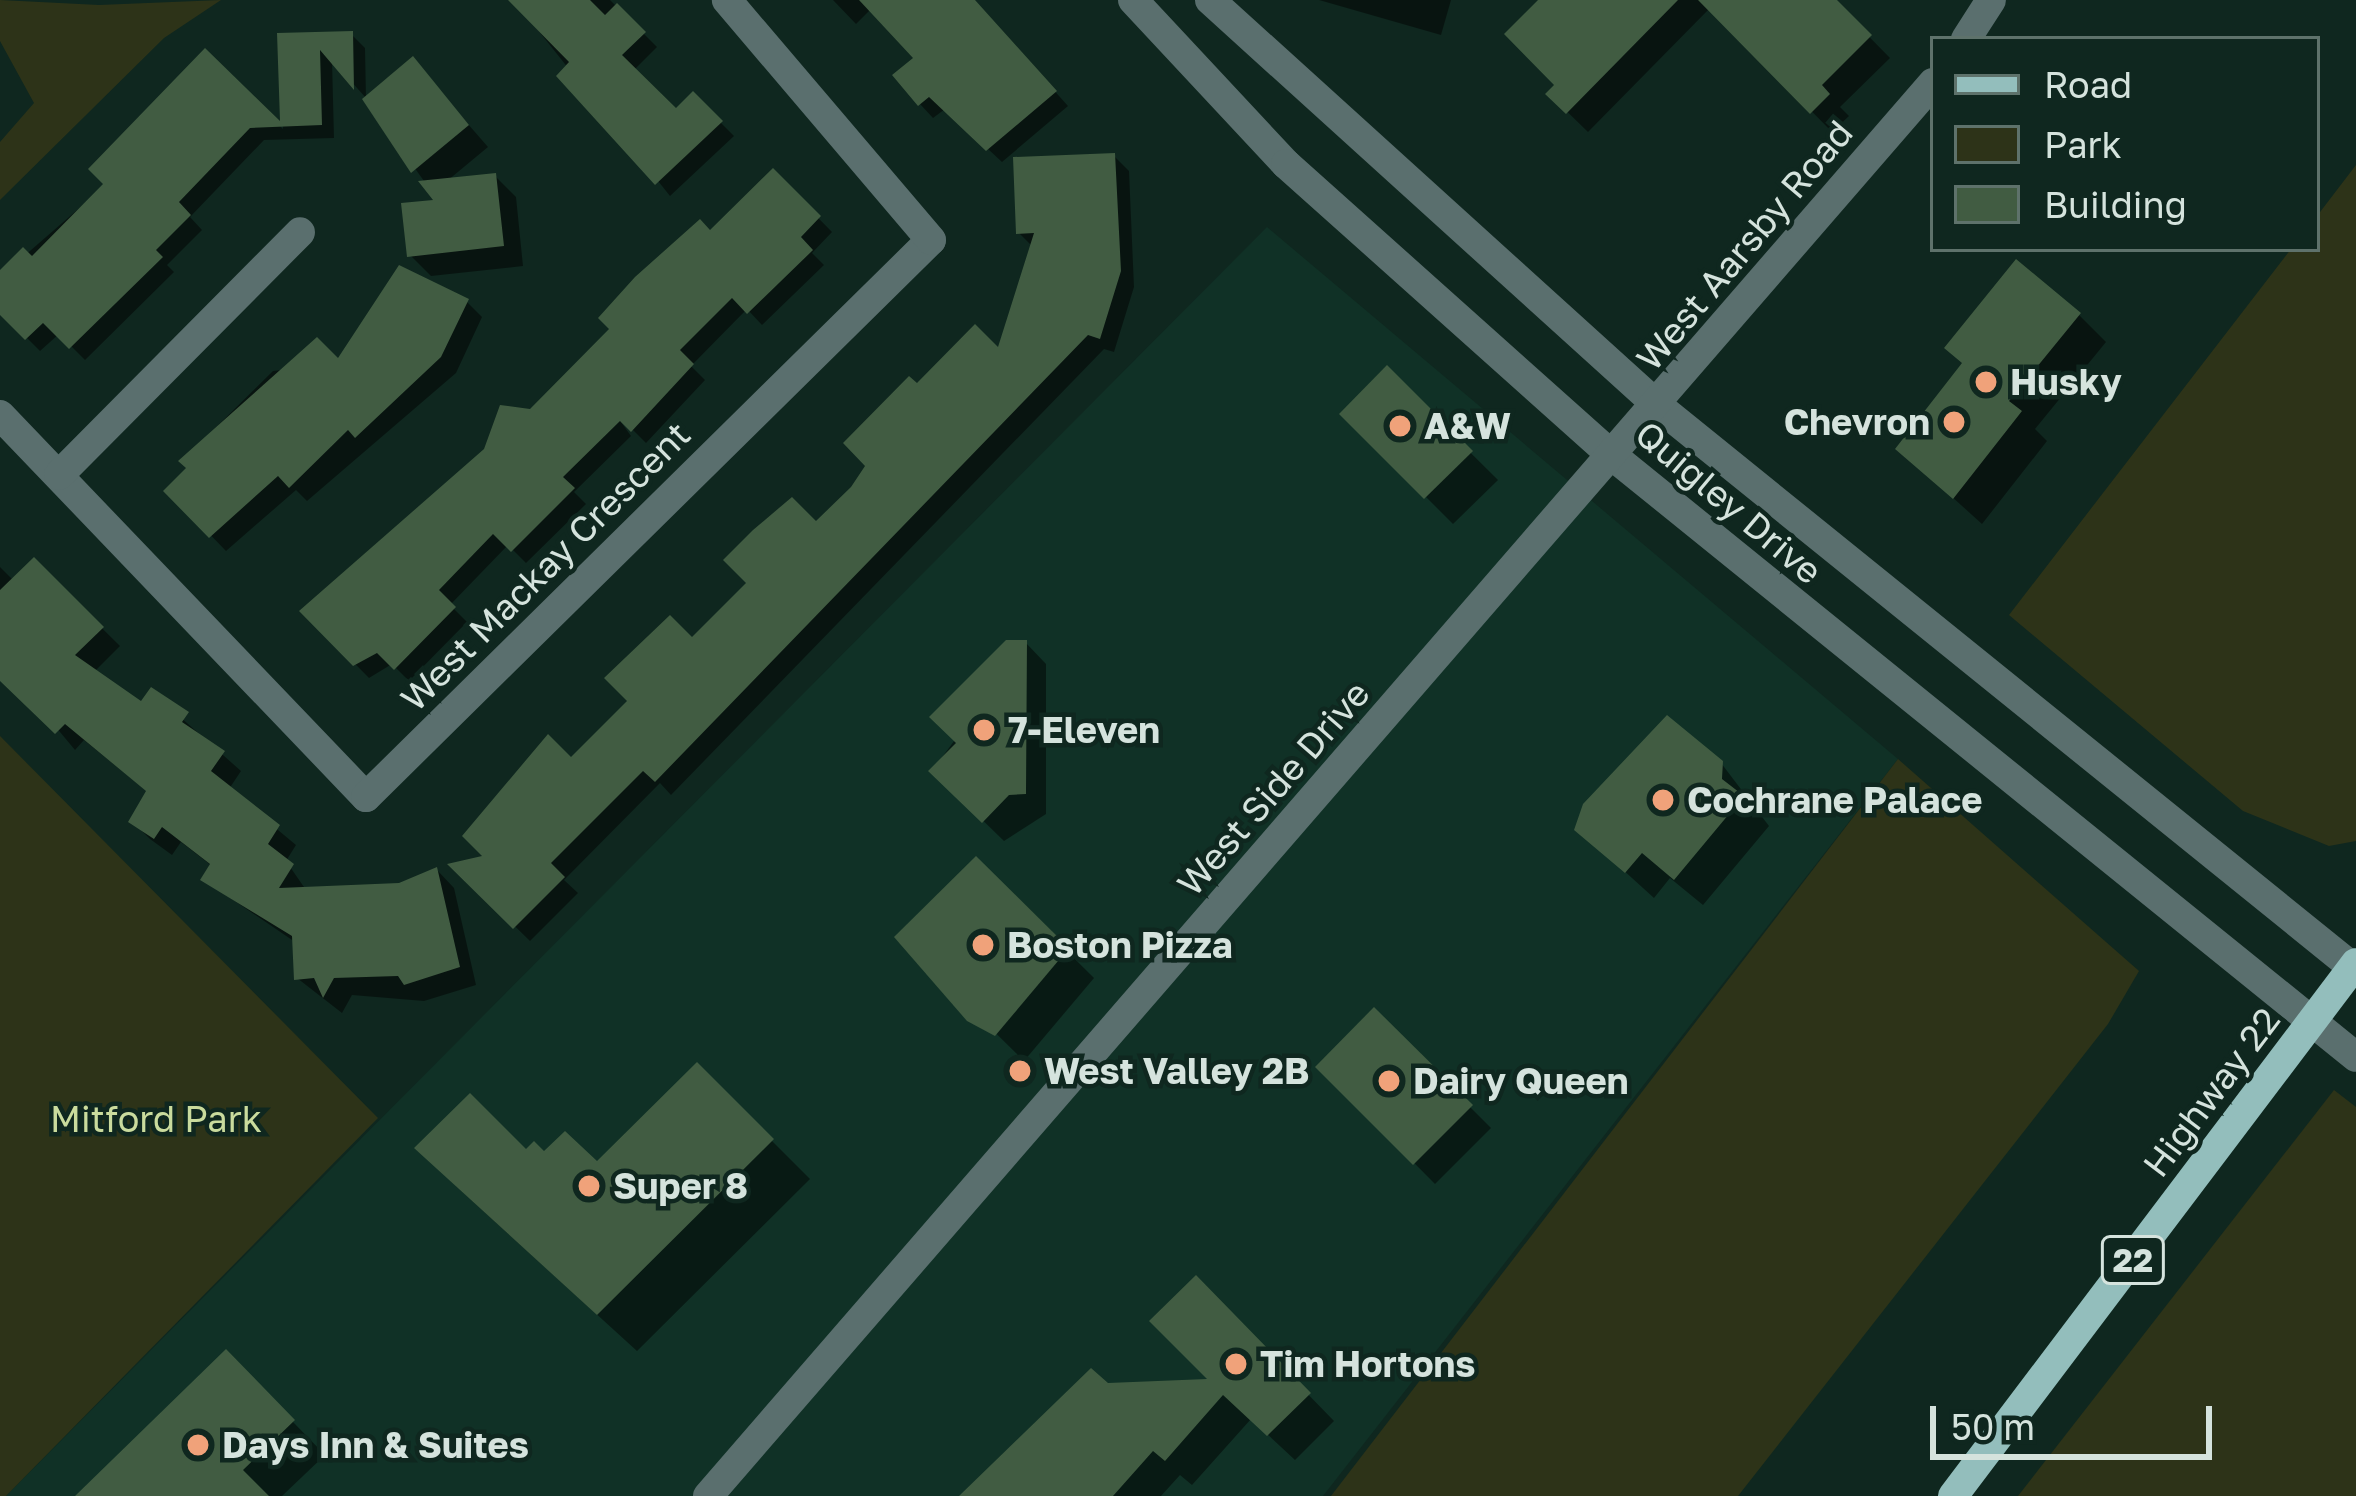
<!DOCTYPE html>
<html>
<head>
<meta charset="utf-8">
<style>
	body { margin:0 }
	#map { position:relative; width:2356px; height:1496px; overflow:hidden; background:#0f271f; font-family:"Golos Text",sans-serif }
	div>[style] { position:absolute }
	.built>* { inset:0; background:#103126 }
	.green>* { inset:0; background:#2d3318 }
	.shadow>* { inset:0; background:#0007 }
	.building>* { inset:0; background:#415c42 }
	.minor>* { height:30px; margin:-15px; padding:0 15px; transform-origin:15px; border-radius:15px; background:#5a6f6e }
	.major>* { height:30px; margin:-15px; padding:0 15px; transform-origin:15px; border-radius:15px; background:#93bebc }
	.dots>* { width:33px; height:33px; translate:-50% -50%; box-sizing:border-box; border:6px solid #0f271f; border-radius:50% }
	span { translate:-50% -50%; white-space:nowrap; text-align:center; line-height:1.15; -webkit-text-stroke:9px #0f271f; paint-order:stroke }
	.shield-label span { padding:3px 9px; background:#0f271f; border:3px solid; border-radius:9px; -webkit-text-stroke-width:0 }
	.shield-label { font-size:33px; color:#d5e3dd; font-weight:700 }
	.street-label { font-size:36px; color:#d5e3dd }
	.poi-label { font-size:36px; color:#d5e3dd; font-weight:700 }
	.left { translate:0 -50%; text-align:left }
	.right { translate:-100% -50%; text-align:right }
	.park-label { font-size:36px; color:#cadb9d }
	.legend { position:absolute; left:1930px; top:36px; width:390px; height:216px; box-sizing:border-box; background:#0f271f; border:3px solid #5e726b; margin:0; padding:15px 21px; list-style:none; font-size:36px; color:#d5e3dd }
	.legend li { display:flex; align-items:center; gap:24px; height:60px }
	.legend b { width:60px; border:3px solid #5e726b }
	.scale { position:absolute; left:1930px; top:1406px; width:282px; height:54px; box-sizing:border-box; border:6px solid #d5e3dd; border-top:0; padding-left:15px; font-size:36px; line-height:42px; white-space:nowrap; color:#d5e3dd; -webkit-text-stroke:9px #0f271f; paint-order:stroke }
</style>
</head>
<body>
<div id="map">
	<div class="built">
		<i style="clip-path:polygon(1267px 227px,1898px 759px,1323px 1496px,6px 1496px)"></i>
	</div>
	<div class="green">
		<i style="clip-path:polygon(0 0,99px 5px,221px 0,164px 38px,0 200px,0 142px,34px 103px,0 41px)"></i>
		<i style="clip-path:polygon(2356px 165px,2356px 841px,2329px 846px,2243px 811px,2009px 615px,2291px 249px,2317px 249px,2317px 216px)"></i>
		<i style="clip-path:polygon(0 736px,378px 1118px,6px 1496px,0 1496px)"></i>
		<i style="clip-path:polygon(1898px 759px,2139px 971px,2108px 1024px,1738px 1496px,1331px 1496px)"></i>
		<i style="clip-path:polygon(2334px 1090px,2356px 1107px,2356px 1496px,2018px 1496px)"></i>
	</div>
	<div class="shadow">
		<i style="clip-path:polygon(514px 0,610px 0,657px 47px,634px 70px,676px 112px,693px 95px,734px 136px,670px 196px)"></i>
		<i style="clip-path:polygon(833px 0,973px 0,1068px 106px,1002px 162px,945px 109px,933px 118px,920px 104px,896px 75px,917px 58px,871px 9px,856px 24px)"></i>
		<i style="clip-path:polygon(1319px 0,1451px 0,1441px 35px)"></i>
		<i style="clip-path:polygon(1543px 0,1833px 0,1890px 58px,1840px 107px,1849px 116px,1832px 132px,1710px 8px,1588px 132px,1549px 94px,1558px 85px)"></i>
		<i style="clip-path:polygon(351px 34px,365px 48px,366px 98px,332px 60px,334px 138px,264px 140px,190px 217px,202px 230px,167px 265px,174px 272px,85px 360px,59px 334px,40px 351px,0 311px,0 277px,107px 184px,205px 53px,283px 129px,280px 36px)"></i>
		<i style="clip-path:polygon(413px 61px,488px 147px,447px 181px,495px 176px,516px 197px,523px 266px,431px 276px,410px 255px,439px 202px,366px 100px)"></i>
		<i style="clip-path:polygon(1114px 156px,1129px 171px,1134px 287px,1114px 352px,1104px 349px,671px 795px,660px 783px,564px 880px,578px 893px,530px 941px,453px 866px,488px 858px,571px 761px,854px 489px,917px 388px,999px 353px,1033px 247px,1019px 233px)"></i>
		<i style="clip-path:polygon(773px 172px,832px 232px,812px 253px,824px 265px,762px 325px,747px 309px,691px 366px,705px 380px,646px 443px,611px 408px,631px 436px,574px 492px,586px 504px,526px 563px,508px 545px,450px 605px,467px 622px,409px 681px,392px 664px,369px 678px,303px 611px,531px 412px)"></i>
		<i style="clip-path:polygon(467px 302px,482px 317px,456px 373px,307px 501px,296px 490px,226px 551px,168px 491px,190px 468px,182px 461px,273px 371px,339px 363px)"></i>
		<i style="clip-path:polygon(2079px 315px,2106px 342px,2035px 429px,2047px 441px,1982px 524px,1899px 449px)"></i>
		<i style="clip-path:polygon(1387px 370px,1498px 480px,1453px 524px,1343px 414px)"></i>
		<i style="clip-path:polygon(34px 561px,120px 646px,94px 672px,142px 705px,152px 692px,241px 771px,229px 789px,296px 845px,286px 861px,306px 890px,399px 886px,437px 870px,454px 888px,476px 985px,424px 1001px,352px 995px,342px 1013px,297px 978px,295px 942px,204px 880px,212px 866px,181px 842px,172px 855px,150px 839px,132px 821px,148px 792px,84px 740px,75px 750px,0 660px,0 567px,14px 581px)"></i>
		<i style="clip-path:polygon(1026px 643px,1046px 664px,1046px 814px,1004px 841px,932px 771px)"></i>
		<i style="clip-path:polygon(1721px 763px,1769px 826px,1703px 905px,1670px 878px,1654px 898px,1578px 829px)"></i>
		<i style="clip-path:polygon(976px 861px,1094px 978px,1024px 1061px,898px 937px)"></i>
		<i style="clip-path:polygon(1374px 1011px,1491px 1128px,1435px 1184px,1319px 1067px)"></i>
		<i style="clip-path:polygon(697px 1066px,810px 1179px,637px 1351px,456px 1186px,526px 1153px,597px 1166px)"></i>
		<i style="clip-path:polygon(1196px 1279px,1334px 1421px,1295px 1460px,1251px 1419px,1192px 1485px,1180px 1475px,1161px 1496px,964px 1496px,1091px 1372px,1107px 1386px,1214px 1382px)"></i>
		<i style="clip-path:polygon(226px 1353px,325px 1455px,282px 1496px,79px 1496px)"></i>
	</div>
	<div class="building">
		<i style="clip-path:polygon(508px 0,590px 0,605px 15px,617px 3px,646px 32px,622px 55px,676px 108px,693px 91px,723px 121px,655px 185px,556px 76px,569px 62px)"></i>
		<i style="clip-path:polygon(859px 0,975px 0,1057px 91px,986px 151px,929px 97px,918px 106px,892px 75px,913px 58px)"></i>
		<i style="clip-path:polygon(1538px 0,1678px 0,1566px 114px,1545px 94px,1554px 85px,1504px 34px)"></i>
		<i style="clip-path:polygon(1698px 0,1837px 0,1872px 35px,1822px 85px,1830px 94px,1810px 114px)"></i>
		<i style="clip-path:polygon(353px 31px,354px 90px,320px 50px,322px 125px,250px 128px,179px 202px,191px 215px,156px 250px,163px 257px,69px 349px,43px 323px,25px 340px,0 315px,0 270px,23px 247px,32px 256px,103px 184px,88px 169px,205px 48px,280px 121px,277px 33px)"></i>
		<i style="clip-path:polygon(413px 56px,469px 125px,411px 173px,362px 99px)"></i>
		<i style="clip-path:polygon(1115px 153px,1121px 271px,1100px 339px,1088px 335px,655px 782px,643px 771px,551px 863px,565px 877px,513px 929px,447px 864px,482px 856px,462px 836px,548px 734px,571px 757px,627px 701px,604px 678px,670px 615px,692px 637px,746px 583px,723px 560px,753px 530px,792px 497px,816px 521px,851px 487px,865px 466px,843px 443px,909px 376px,917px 383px,975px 324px,998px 347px,1034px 233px,1016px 234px,1013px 157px)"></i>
		<i style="clip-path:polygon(773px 168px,821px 216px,801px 237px,813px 250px,747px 314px,732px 298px,680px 350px,694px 364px,631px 432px,620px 421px,563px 477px,575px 488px,511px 552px,493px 534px,439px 590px,456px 607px,394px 670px,377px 653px,353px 666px,299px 611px,484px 449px,500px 405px,530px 409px,609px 329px,598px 318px,635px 277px,700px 219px,710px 230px)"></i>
		<i style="clip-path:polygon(496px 173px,504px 246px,407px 257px,401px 203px,433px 200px,418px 181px)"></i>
		<i style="clip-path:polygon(2016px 259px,2081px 313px,2009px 401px,2022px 411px,1953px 499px,1895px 449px,1962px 363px,1944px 348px)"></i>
		<i style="clip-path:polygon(399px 265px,469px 299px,441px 357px,355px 438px,348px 430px,289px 488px,278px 476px,209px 538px,163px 491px,186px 468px,178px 461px,317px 337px,338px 358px)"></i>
		<i style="clip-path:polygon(1387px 365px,1473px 451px,1424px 499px,1339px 414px)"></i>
		<i style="clip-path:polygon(34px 557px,104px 627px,75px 655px,141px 701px,151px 687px,189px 712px,182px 722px,225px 751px,211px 771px,280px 825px,268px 844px,294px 864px,279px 888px,399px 883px,437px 867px,460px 967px,404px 985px,398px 976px,334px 978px,323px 998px,314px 978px,294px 980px,292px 936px,200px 880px,210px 864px,162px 827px,154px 839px,128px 822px,146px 791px,65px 724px,55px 734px,0 681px,0 590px)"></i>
		<i style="clip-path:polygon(1006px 640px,1027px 640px,1026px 794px,1009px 795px,982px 823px,928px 771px,956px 743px,929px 717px)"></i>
		<i style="clip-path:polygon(1667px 715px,1723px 761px,1722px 779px,1744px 796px,1674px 880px,1642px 853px,1625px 873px,1574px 830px,1583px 804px)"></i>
		<i style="clip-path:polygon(976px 856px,1069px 948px,995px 1036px,967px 1021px,894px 937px)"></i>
		<i style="clip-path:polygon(1374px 1007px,1473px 1105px,1413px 1165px,1315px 1067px)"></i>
		<i style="clip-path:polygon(697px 1062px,774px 1139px,597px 1315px,414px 1148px,470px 1093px,526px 1149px,534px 1141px,544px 1151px,565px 1131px,597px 1161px)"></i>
		<i style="clip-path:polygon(1196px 1275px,1311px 1393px,1267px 1436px,1223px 1395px,1165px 1461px,1153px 1451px,1113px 1496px,959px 1496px,1091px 1368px,1108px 1383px,1207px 1379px,1149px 1321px)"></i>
		<i style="clip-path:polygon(226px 1349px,295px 1420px,243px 1470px,269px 1496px,75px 1496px)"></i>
	</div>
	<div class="minor">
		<i style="left:1133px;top:0;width:224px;rotate:47deg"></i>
		<i style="left:1286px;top:164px;width:440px;rotate:41.8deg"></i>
		<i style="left:1614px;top:457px;width:954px;rotate:38.96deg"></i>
		<i style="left:1210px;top:0;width:605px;rotate:42.18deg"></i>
		<i style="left:1658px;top:406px;width:897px;rotate:38.94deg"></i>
		<i style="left:1966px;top:39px;width:46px;rotate:-57.3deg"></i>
		<i style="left:0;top:415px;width:529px;rotate:46.23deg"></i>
		<i style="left:366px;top:797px;width:793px;rotate:-44.59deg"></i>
		<i style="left:931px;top:240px;width:315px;rotate:-130.4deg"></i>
		<i style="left:59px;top:475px;width:342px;rotate:-45.2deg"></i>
		<i style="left:708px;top:1496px;width:1870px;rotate:-49.08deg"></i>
	</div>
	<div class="major">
		<i style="left:1953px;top:1496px;width:668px;rotate:-52.91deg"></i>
	</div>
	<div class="dots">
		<i style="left:1986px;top:382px;background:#f0a27a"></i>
		<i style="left:1954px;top:422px;background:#f0a27a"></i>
		<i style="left:1400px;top:426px;background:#f0a27a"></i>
		<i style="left:984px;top:730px;background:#f0a27a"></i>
		<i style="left:1663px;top:800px;background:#f0a27a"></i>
		<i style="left:983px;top:945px;background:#f0a27a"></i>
		<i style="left:1020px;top:1071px;background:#f0a27a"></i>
		<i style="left:1389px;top:1081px;background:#f0a27a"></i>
		<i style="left:589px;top:1186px;background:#f0a27a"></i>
		<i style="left:1236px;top:1364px;background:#f0a27a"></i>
		<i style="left:198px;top:1445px;background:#f0a27a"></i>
	</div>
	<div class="shield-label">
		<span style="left:2133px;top:1260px">22</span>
	</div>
	<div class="street-label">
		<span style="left:1744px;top:245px;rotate:-50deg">West Aarsby Road</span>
		<span style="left:1729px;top:502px;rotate:40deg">Quigley Drive</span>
		<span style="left:545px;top:566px;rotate:-45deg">West Mackay Crescent</span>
		<span style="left:1273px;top:788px;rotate:-49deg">West Side Drive</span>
		<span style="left:2211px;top:1092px;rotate:-53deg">Highway 22</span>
	</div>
	<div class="poi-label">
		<span class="left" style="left:2010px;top:382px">Husky</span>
		<span class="right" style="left:1930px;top:422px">Chevron</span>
		<span class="left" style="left:1424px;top:426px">A&amp;W</span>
		<span class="left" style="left:1008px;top:730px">7-Eleven</span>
		<span class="left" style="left:1687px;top:800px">Cochrane Palace</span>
		<span class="left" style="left:1007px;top:945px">Boston Pizza</span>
		<span class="left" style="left:1044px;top:1071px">West Valley 2B</span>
		<span class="left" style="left:1413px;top:1081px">Dairy Queen</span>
		<span class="left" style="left:613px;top:1186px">Super 8</span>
		<span class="left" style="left:1260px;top:1364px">Tim Hortons</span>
		<span class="left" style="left:222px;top:1445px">Days Inn &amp; Suites</span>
	</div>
	<div class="park-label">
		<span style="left:156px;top:1119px">Mitford Park</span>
	</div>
	<ul class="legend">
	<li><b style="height:15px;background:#93bebc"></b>Road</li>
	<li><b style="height:33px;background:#2d3318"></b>Park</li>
	<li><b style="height:33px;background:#415c42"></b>Building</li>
	</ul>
	<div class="scale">50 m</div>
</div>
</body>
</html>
